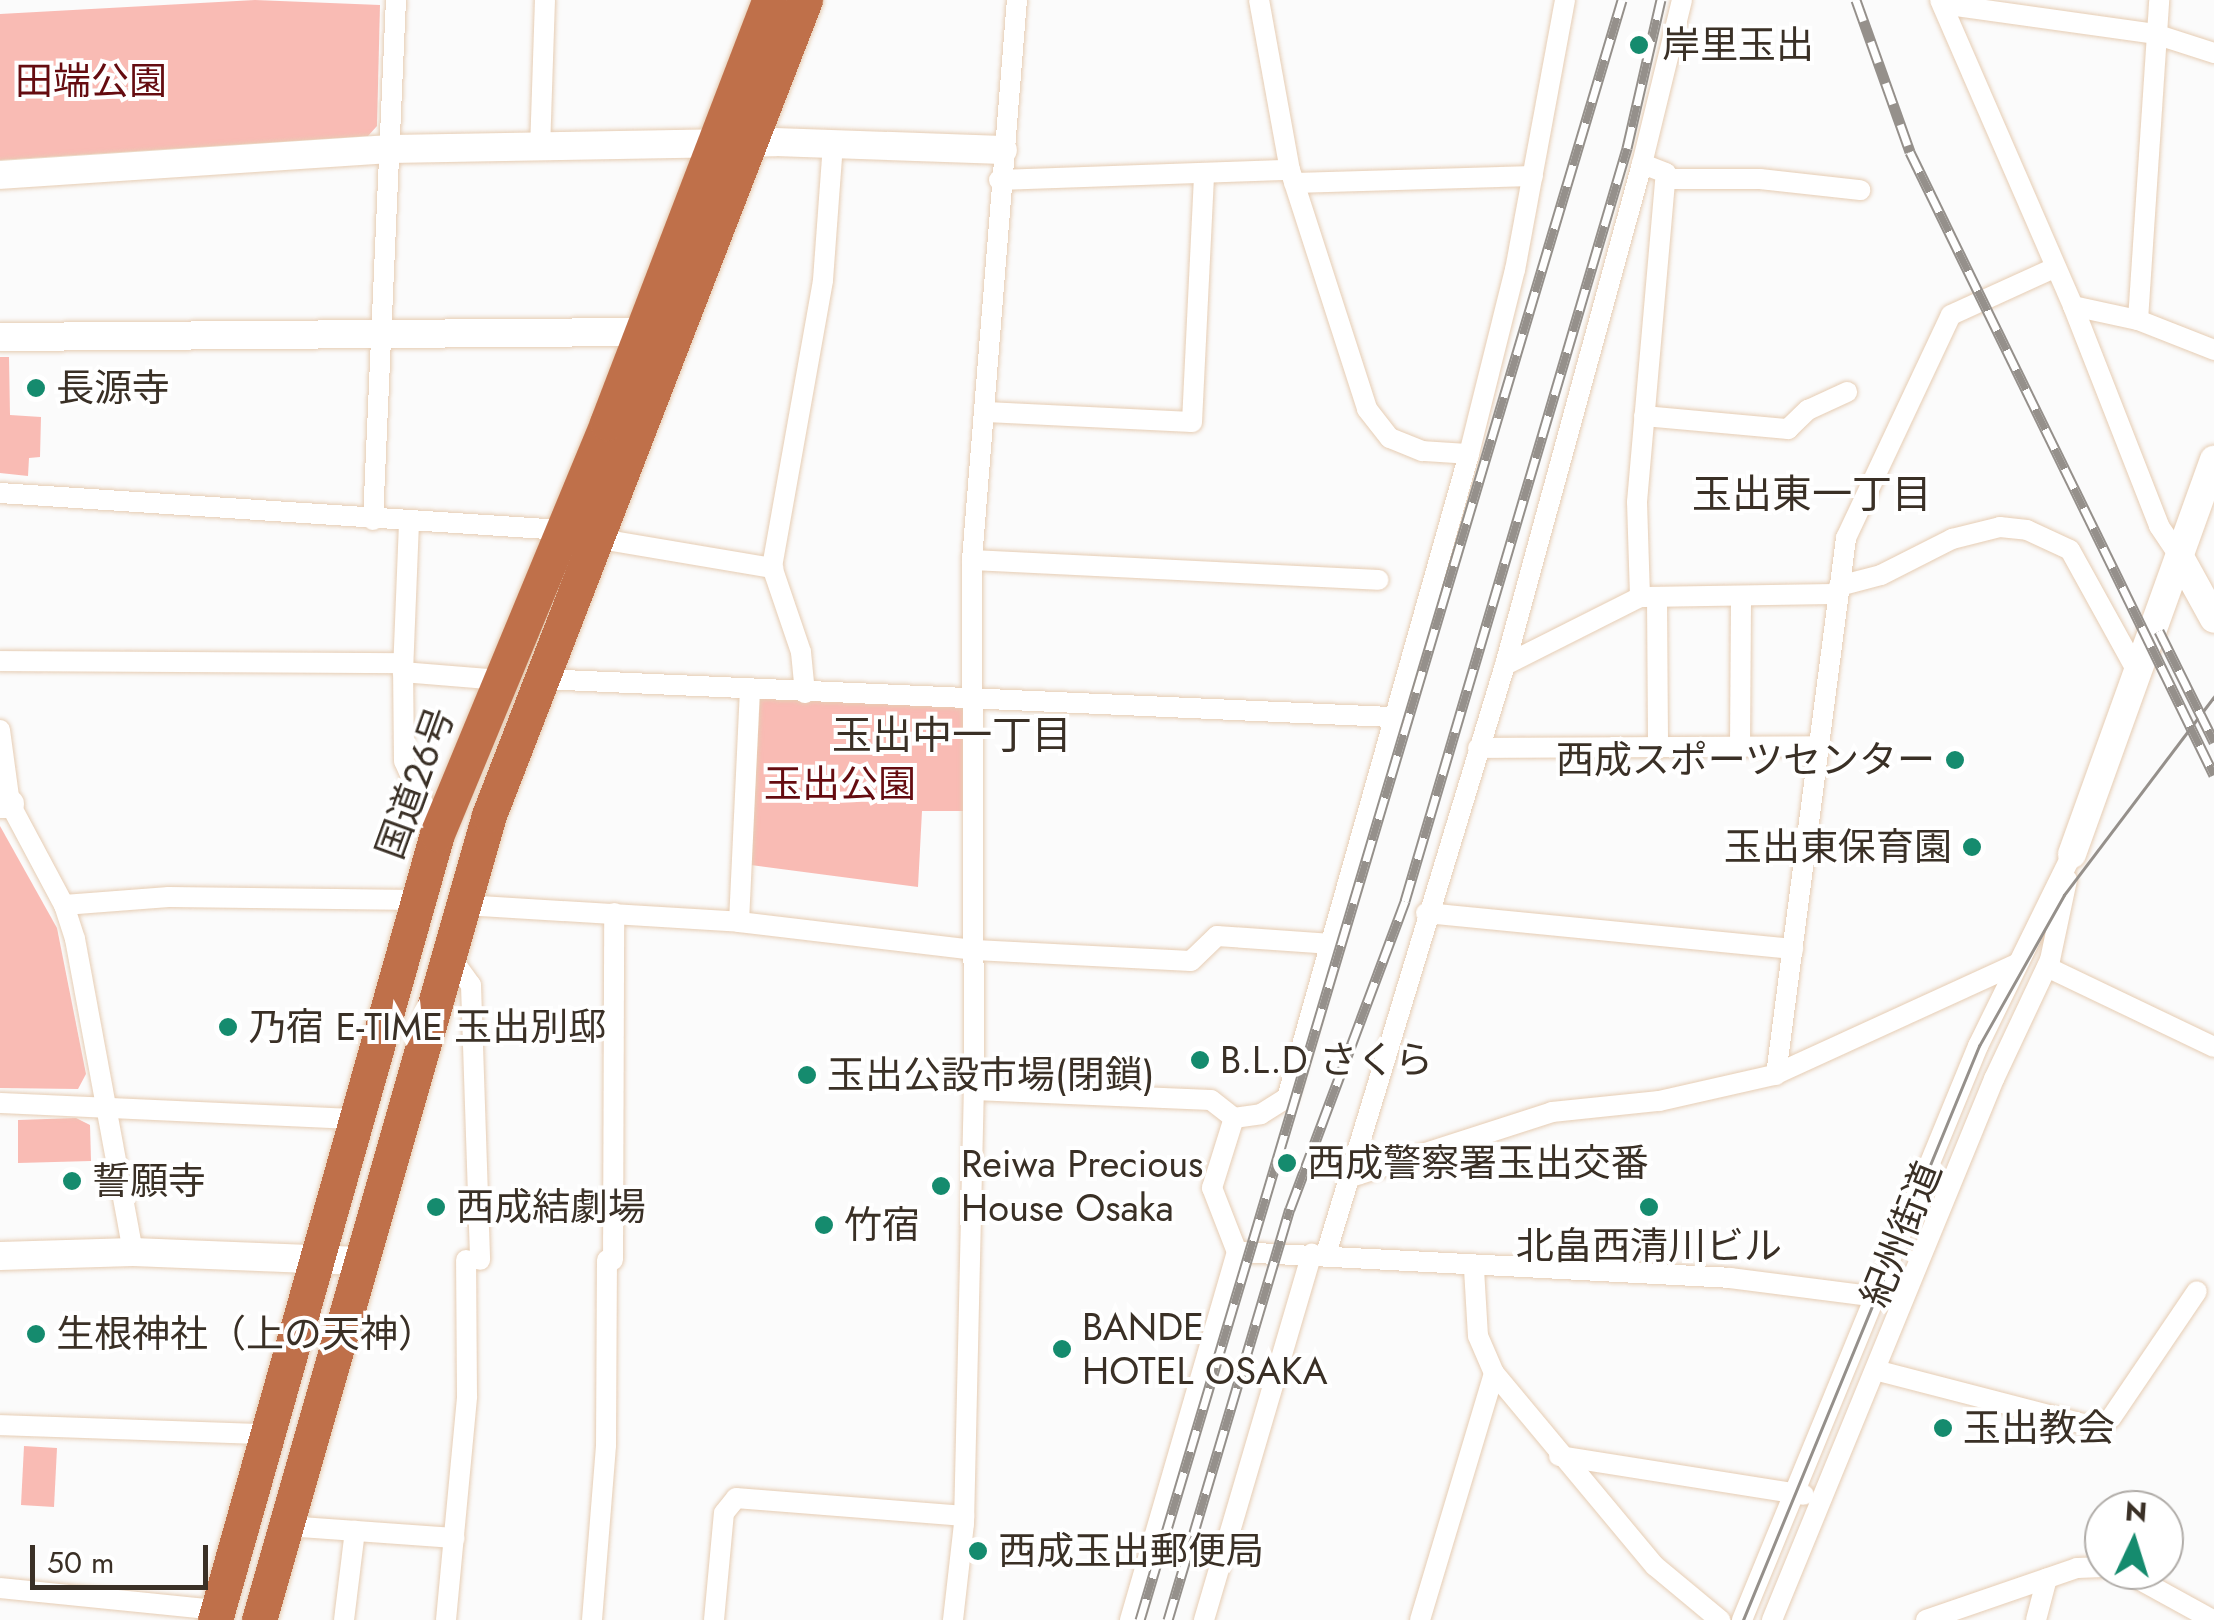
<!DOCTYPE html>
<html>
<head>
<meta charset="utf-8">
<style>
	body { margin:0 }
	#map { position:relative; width:2214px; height:1620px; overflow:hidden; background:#fbfbfb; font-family:Jost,"Noto Sans JP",sans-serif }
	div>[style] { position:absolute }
	.green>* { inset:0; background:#f9bbb4 }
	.roads { filter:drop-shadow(0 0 2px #e6cdb4) drop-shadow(0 0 2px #e6cdb4) }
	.street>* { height:20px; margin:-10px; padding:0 10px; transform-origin:10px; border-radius:10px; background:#fff }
	.secondary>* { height:28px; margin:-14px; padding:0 14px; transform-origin:14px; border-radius:14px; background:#fff }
	.highway>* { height:35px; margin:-17.5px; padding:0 17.5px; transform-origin:17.5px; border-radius:17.5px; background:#bf704a }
	.tram>* { height:2.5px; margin:-1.25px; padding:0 1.25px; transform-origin:1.25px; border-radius:1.25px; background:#95908b }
	.rail>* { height:11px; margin-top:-5.5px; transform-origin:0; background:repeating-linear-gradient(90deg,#fff 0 22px,#95908b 0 44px); box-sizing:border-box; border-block:2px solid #95908b }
	.dots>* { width:28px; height:28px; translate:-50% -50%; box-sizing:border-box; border:5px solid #fff; border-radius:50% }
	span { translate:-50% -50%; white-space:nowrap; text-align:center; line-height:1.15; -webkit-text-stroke:8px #fff; paint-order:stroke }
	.poi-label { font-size:38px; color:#3a3026 }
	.left { translate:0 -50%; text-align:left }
	.right { translate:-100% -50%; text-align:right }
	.park-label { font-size:38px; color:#650c10 }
	.street-label { font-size:38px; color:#3a3026 }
	.neighbourhood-label { font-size:40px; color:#3a3026 }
	.north { position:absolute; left:2084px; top:1490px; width:100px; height:100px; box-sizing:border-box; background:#fff; border:2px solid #b0aca8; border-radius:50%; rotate:4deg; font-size:28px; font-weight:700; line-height:40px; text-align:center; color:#3a3026 }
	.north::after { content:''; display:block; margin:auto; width:35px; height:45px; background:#158b6e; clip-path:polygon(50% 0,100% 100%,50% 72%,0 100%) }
	.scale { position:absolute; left:30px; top:1545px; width:178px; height:45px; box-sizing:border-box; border:5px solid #3a3026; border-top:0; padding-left:12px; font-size:30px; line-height:35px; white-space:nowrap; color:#3a3026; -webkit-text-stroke:8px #fff; paint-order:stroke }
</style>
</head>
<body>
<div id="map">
	<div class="green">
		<i style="clip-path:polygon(255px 0,380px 5px,377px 126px,368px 136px,0 160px,0 14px)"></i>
		<i style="clip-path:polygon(0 357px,9px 357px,10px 415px,41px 417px,40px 457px,29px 458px,28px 476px,0 473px)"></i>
		<i style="clip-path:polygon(760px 695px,962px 704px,970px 711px,970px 811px,922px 811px,918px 887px,751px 865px)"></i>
		<i style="clip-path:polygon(0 826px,57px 928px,86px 1074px,78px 1089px,0 1088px)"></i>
		<i style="clip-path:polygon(76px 1118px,90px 1125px,91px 1161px,18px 1163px,18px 1120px)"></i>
		<i style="clip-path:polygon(24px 1446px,57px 1448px,54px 1507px,21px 1505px)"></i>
	</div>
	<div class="roads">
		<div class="street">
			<i style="left:1259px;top:0;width:173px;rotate:79.7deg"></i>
			<i style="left:1290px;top:170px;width:251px;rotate:72.1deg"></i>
			<i style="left:1367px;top:409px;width:37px;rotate:52deg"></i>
			<i style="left:1390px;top:438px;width:35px;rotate:22deg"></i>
			<i style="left:1423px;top:451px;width:46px;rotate:3.7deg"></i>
			<i style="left:1940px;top:0;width:334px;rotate:66.5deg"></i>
			<i style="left:2073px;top:306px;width:236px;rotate:68.6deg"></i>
			<i style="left:2159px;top:526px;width:40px;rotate:56deg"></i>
			<i style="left:1942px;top:4px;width:215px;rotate:8deg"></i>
			<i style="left:2155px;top:34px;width:62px;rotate:17.9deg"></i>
			<i style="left:540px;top:150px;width:150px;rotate:-88.1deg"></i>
			<i style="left:1666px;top:179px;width:94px"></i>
			<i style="left:1760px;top:179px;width:101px;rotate:6.3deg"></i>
			<i style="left:999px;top:180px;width:291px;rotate:-2deg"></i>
			<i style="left:1294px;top:183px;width:239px;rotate:-1.7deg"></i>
			<i style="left:2073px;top:306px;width:66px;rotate:12.2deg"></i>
			<i style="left:2138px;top:320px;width:82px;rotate:21.5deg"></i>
			<i style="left:2138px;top:320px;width:321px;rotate:-86.2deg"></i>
			<i style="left:986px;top:412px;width:206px;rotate:2.8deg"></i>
			<i style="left:1192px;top:422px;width:248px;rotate:-87.2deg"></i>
			<i style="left:1644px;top:416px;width:145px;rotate:5.2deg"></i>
			<i style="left:1788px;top:429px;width:28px;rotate:-44deg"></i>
			<i style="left:1808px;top:410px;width:43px;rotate:-24.8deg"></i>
			<i style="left:0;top:493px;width:563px;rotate:3.77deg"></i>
			<i style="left:373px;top:520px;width:521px;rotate:-87.47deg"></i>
			<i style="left:595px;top:538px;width:181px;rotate:9.6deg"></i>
			<i style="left:972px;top:560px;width:407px;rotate:2.8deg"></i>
			<i style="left:1839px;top:586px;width:43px;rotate:-14.7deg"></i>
			<i style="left:1881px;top:575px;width:80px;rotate:-26.9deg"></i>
			<i style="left:1952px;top:539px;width:49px;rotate:-14deg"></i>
			<i style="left:2000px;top:527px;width:27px;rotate:6deg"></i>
			<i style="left:2027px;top:530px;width:47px;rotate:24.9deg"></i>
			<i style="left:2070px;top:550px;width:141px;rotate:61.1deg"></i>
			<i style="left:1640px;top:597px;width:95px;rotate:-91.8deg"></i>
			<i style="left:1637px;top:502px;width:330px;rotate:-85deg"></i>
			<i style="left:1666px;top:173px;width:26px;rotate:-159deg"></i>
			<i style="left:1642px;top:164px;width:169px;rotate:-76.3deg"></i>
			<i style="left:1657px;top:597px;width:152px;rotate:89.6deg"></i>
			<i style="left:0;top:661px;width:402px;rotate:0.3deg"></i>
			<i style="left:1505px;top:665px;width:151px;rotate:-26.7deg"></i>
			<i style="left:1640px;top:597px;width:198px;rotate:-0.9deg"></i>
			<i style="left:403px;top:672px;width:151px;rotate:-87.7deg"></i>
			<i style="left:541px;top:679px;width:852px;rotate:2.56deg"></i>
			<i style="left:805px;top:693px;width:41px;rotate:-95.6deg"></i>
			<i style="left:801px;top:652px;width:90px;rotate:-108.8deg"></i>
			<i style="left:772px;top:567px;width:291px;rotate:-79.9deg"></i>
			<i style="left:823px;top:280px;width:136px;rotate:-85.8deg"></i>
			<i style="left:0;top:730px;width:75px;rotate:82.3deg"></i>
			<i style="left:10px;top:804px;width:115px;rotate:61.9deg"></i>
			<i style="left:64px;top:905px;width:36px;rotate:72deg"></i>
			<i style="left:75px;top:939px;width:318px;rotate:79.5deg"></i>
			<i style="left:1740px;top:746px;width:150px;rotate:-89.6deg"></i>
			<i style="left:1478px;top:748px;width:340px;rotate:-0.3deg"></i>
			<i style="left:437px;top:834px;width:80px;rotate:-114.3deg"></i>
			<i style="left:404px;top:761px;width:89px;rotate:-90.6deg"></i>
			<i style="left:403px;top:672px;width:97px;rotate:4.7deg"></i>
			<i style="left:64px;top:905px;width:105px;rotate:-4.4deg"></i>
			<i style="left:169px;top:897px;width:249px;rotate:0.7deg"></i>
			<i style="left:464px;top:905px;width:276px;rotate:3.5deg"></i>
			<i style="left:739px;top:922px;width:238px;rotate:6.8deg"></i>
			<i style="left:975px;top:950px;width:216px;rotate:2.9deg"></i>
			<i style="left:1191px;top:961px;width:36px;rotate:-44deg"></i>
			<i style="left:1217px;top:936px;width:115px;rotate:4deg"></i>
			<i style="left:1426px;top:913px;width:369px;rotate:5.6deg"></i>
			<i style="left:739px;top:922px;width:232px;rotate:-87.3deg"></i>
			<i style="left:449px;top:955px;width:37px;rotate:54deg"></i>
			<i style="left:471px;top:985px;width:275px;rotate:88.1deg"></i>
			<i style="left:2047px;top:967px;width:185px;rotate:25.6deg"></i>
			<i style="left:1776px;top:1075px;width:542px;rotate:-82.57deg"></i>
			<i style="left:1846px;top:538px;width:246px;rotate:-64.8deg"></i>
			<i style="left:1951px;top:315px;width:113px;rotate:-24.5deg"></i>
			<i style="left:974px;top:1090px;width:237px;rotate:2.4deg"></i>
			<i style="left:1211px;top:1100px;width:29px;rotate:38deg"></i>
			<i style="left:1234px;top:1118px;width:27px;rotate:-8deg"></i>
			<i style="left:1261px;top:1114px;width:31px;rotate:-32deg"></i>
			<i style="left:1287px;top:1098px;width:669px;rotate:-74.22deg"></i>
			<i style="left:1469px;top:454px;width:190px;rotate:-76deg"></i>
			<i style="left:1515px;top:270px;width:275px;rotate:-79.5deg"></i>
			<i style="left:0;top:1103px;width:354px;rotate:2.6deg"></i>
			<i style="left:1351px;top:1177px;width:211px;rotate:-17.9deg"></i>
			<i style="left:1552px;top:1112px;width:108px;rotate:-5.9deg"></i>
			<i style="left:1659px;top:1101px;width:118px;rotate:-12.7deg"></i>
			<i style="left:1774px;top:1075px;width:266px;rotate:-24.6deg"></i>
			<i style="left:1237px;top:1252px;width:494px;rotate:3deg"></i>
			<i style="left:1730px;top:1278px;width:157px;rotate:7.3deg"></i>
			<i style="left:1326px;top:1254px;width:616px;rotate:-73.1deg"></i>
			<i style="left:1505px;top:665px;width:519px;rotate:-74.71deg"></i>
			<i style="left:613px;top:1260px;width:347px;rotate:-89.8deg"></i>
			<i style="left:1474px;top:1269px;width:67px;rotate:86.6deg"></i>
			<i style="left:1478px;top:1336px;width:40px;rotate:66.6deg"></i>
			<i style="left:1494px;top:1373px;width:251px;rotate:50.2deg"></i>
			<i style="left:1655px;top:1566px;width:85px;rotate:39.7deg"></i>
			<i style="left:1875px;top:1370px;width:228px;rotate:14.5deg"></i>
			<i style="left:2096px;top:1427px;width:17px;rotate:-31deg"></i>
			<i style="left:2111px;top:1418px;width:153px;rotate:-55.9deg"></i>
			<i style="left:0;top:1425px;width:264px;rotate:2deg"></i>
			<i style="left:1559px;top:1456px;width:248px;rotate:9deg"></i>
			<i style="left:286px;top:1526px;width:169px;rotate:4.1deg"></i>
			<i style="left:2122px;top:1570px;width:104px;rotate:28.8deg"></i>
			<i style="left:0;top:1588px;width:219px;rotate:5.8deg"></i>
			<i style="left:344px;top:1620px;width:90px;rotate:-83deg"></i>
			<i style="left:446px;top:1620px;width:225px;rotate:-84.6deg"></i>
			<i style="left:467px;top:1396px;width:136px;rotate:-90.4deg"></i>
			<i style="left:592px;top:1620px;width:176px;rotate:-85.4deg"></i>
			<i style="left:606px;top:1445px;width:185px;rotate:-89.7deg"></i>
			<i style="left:714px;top:1620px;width:107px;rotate:-84.7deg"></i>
			<i style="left:724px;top:1513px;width:19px;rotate:-51deg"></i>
			<i style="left:736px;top:1498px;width:229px;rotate:4.5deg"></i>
			<i style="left:953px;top:1620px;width:97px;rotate:-83.5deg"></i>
			<i style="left:964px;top:1524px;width:434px;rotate:-88.7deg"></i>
			<i style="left:974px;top:1090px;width:530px;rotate:-90.22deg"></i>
			<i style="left:972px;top:560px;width:562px;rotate:-85.41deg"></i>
			<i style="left:1130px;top:1620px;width:383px;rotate:-73.8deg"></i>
			<i style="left:1237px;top:1252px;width:69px;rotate:-111.3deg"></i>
			<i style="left:1212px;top:1188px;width:73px;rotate:-72.6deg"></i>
			<i style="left:1204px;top:1620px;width:382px;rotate:-73.6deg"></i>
			<i style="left:1420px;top:1620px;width:258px;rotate:-73.3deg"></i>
			<i style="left:1742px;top:1620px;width:621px;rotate:-67.65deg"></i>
			<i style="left:1978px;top:1046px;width:214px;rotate:-63.9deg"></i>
			<i style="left:1772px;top:1620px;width:585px;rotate:-67.69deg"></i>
			<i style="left:1994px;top:1079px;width:132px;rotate:-64.8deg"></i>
			<i style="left:2050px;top:960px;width:82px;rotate:-78deg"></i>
			<i style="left:1926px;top:1620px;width:160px;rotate:-19deg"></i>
			<i style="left:2077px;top:1568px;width:27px;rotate:-2deg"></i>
			<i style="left:2036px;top:1620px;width:43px;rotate:-75.3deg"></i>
		</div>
		<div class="secondary">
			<i style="left:0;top:175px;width:392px;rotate:-3.8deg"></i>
			<i style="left:391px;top:149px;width:384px;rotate:-1deg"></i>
			<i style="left:775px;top:142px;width:228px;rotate:2deg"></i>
			<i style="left:0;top:337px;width:641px;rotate:-0.45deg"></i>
			<i style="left:2181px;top:559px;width:68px;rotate:61.2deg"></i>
			<i style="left:0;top:804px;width:10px"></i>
			<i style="left:2072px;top:854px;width:419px;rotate:-70.2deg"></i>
			<i style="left:0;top:1256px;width:133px;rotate:-1.7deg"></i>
			<i style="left:133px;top:1252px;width:227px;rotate:2.3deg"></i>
		</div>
		<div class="highway">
			<i style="left:215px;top:1620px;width:817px;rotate:-74.23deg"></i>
			<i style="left:437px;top:834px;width:445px;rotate:-67.5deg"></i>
			<i style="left:607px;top:423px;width:453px;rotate:-69deg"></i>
			<i style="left:259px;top:1620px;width:837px;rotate:-74.05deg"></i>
			<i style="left:489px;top:815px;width:874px;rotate:-68.81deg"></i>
		</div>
	</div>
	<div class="tram">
		<i style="left:1743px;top:1620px;width:621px;rotate:-67.65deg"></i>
		<i style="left:1979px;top:1046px;width:173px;rotate:-60.6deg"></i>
		<i style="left:2064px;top:895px;width:248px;rotate:-52.9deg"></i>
	</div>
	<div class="rail">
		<i style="left:1856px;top:0;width:161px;rotate:70.4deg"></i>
		<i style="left:1910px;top:152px;width:693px;rotate:63.99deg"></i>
		<i style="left:2159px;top:631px;width:124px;rotate:63.6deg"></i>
		<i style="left:1140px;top:1620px;width:1690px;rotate:-73.43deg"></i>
		<i style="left:1168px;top:1620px;width:429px;rotate:-73.5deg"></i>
		<i style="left:1290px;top:1209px;width:329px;rotate:-69.5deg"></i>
		<i style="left:1405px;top:901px;width:785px;rotate:-73.57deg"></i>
		<i style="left:1627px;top:148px;width:152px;rotate:-77.1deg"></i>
	</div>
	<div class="dots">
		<i style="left:1639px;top:45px;background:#158b6e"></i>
		<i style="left:36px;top:388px;background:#158b6e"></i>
		<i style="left:1955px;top:760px;background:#158b6e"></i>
		<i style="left:1972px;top:847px;background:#158b6e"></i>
		<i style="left:228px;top:1027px;background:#158b6e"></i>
		<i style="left:1200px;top:1060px;background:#158b6e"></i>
		<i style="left:807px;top:1075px;background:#158b6e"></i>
		<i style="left:1287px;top:1163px;background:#158b6e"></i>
		<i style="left:72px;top:1181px;background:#158b6e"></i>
		<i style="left:941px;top:1186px;background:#158b6e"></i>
		<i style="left:436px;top:1207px;background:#158b6e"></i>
		<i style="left:1649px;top:1207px;background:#158b6e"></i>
		<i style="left:824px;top:1225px;background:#158b6e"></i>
		<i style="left:36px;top:1334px;background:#158b6e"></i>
		<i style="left:1062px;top:1349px;background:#158b6e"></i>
		<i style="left:1943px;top:1428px;background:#158b6e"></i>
		<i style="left:978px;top:1551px;background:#158b6e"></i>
	</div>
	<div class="poi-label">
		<span class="left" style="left:1662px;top:45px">岸里玉出</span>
		<span class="left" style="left:56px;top:388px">長源寺</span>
		<span class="right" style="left:1935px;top:760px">西成スポーツセンター</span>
		<span class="right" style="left:1952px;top:847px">玉出東保育園</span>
		<span class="left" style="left:248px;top:1027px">乃宿 E-TIME 玉出別邸</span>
		<span class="left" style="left:1220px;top:1060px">B.L.D さくら</span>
		<span class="left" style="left:827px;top:1075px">玉出公設市場(閉鎖)</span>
		<span class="left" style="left:1307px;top:1163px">西成警察署玉出交番</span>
		<span class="left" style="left:961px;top:1186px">Reiwa Precious<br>House Osaka</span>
		<span class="left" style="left:92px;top:1181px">誓願寺</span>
		<span class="left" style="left:456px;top:1207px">西成結劇場</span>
		<span class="left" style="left:844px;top:1225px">竹宿</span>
		<span style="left:1649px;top:1246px">北畠西清川ビル</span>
		<span class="left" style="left:1082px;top:1349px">BANDE<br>HOTEL OSAKA</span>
		<span class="left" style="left:56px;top:1334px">生根神社（上の天神）</span>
		<span class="left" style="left:1963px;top:1428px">玉出教会</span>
		<span class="left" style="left:998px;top:1551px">西成玉出郵便局</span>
	</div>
	<div class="park-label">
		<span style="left:91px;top:81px">田端公園</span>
		<span style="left:840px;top:784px">玉出公園</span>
	</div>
	<div class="street-label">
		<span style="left:415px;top:783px;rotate:-70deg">国道26号</span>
		<span style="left:1901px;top:1234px;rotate:-68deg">紀州街道</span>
	</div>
	<div class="neighbourhood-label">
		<span style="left:1812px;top:494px">玉出東一丁目</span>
		<span style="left:952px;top:735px">玉出中一丁目</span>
	</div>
	<div class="north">N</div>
	<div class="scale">50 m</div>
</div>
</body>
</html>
